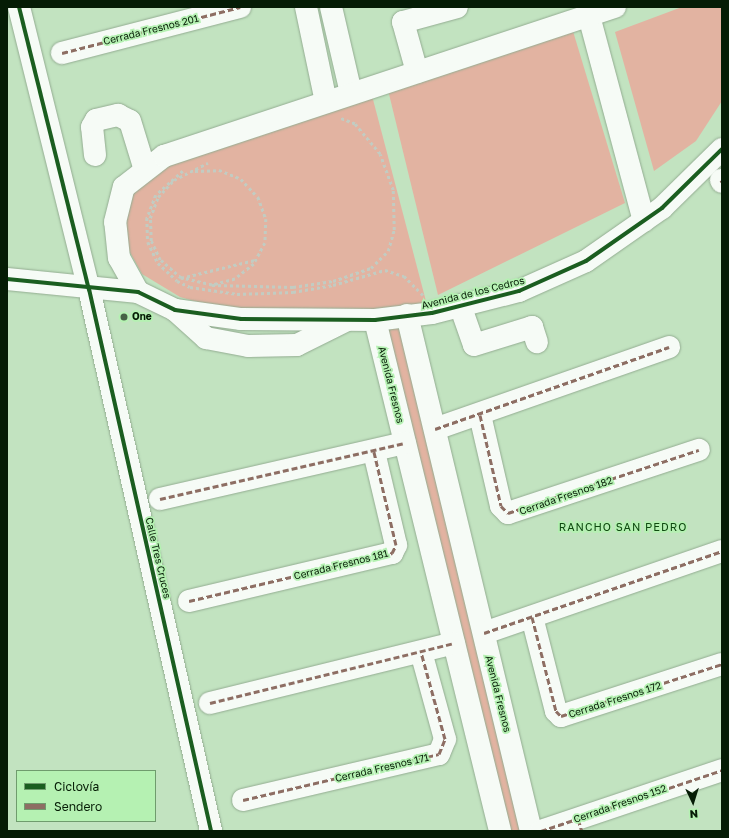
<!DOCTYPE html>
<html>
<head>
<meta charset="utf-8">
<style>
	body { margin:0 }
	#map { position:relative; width:729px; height:838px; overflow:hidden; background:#c2e3c0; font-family:"Golos Text",sans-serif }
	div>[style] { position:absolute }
	.green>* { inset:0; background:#e2b3a1 }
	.path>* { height:2.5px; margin-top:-1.25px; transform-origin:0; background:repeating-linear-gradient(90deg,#c2ccc2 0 3px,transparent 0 6px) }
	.roads { filter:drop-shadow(0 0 1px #93ac91) drop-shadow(0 0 1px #93ac91) }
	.minor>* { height:22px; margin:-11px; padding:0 11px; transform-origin:11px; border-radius:11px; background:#f6fbf6 }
	.quiet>* { height:3px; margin-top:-1.5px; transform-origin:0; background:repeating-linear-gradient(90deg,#8d6e63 0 6px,transparent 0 9px) }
	.cycleway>* { height:4px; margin:-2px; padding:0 2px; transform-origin:2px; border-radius:2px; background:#1b5e20 }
	.dots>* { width:11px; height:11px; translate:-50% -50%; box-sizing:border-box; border:2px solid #b5f1b2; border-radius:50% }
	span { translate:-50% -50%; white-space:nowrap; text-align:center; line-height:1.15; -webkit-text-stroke:3.5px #b5f1b2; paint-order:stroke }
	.street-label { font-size:10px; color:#051c05 }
	.poi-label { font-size:10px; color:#051c05; font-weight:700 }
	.left { translate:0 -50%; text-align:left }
	.neighbourhood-label { font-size:11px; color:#0f4910; letter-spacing:1px }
	.frame { position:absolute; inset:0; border:8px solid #051c05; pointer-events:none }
	.legend { position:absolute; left:16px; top:770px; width:140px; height:52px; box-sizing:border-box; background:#b5f1b2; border:1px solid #6f9c6d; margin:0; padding:5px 7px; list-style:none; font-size:12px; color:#051c05 }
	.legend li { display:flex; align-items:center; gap:8px; height:20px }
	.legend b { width:20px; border:1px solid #6f9c6d }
	.north { position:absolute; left:673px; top:782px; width:40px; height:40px; -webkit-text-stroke:3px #b5f1b2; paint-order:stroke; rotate:176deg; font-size:11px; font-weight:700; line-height:16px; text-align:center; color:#051c05 }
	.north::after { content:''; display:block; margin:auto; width:14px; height:18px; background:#051c05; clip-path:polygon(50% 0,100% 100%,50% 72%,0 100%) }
</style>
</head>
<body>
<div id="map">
	<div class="green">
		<i style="clip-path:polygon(682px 7px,722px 7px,722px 101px,696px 141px,654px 171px,615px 32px)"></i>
		<i style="clip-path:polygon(572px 28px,625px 203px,438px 295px,388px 90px)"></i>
		<i style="clip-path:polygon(370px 88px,427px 305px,401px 311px,243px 315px,180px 297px,142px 274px,123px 240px,125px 211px,136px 184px,168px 161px)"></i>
		<i style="clip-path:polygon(407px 315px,531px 831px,500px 831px,375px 320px)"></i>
	</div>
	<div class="path">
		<i style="left:183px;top:171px;width:36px;rotate:138deg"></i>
		<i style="left:156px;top:195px;width:25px;rotate:111deg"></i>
		<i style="left:147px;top:218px;width:24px;rotate:88deg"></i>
		<i style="left:148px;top:242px;width:23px;rotate:65deg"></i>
		<i style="left:158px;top:263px;width:26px;rotate:43deg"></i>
		<i style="left:177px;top:281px;width:14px;rotate:25deg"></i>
		<i style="left:190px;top:287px;width:48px;rotate:8.5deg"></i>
		<i style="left:237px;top:294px;width:56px;rotate:-2deg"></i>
		<i style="left:293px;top:292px;width:41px;rotate:-9.9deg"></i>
		<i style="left:333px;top:285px;width:54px;rotate:-16.1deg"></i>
		<i style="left:385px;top:270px;width:20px;rotate:18deg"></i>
		<i style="left:404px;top:276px;width:27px;rotate:45deg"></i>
		<i style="left:195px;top:171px;width:24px;rotate:-2deg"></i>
		<i style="left:219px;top:170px;width:24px;rotate:22deg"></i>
		<i style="left:241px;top:179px;width:25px;rotate:47deg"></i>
		<i style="left:258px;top:197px;width:23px;rotate:70deg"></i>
		<i style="left:266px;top:219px;width:24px;rotate:92deg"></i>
		<i style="left:265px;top:243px;width:24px;rotate:118deg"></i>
		<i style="left:254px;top:264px;width:24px;rotate:142deg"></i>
		<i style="left:235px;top:279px;width:24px;rotate:165deg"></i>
		<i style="left:212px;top:285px;width:32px;rotate:-167deg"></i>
		<i style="left:181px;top:278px;width:28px;rotate:-139deg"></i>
		<i style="left:160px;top:260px;width:21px;rotate:-115deg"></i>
		<i style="left:151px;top:241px;width:23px;rotate:-92deg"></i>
		<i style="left:150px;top:218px;width:22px;rotate:-69deg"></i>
		<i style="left:158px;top:197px;width:23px;rotate:-47deg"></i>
		<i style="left:174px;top:180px;width:38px;rotate:-27deg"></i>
		<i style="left:181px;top:278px;width:76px;rotate:-13.7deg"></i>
		<i style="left:212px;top:285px;width:81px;rotate:1.4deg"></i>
		<i style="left:293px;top:287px;width:40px;rotate:-8.5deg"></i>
		<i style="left:333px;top:281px;width:40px;rotate:-18.9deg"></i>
		<i style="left:371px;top:268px;width:24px;rotate:-45deg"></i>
		<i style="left:388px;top:251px;width:22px;rotate:-74deg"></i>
		<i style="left:394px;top:230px;width:40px;rotate:-91.4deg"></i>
		<i style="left:393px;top:190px;width:38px;rotate:-110deg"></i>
		<i style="left:380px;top:154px;width:39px;rotate:-130deg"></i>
		<i style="left:355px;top:124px;width:17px;rotate:-159deg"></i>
	</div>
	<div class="roads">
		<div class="minor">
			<i style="left:19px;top:7px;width:291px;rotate:76.1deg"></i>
			<i style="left:89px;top:289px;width:556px;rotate:77.31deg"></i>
			<i style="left:306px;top:7px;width:97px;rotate:78.1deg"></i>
			<i style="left:331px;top:7px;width:88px;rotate:76.9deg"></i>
			<i style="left:589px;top:16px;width:212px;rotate:75deg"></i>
			<i style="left:62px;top:53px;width:184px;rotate:-14.5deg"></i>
			<i style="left:417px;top:72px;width:52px;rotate:-105.6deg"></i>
			<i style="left:403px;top:22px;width:56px;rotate:-15.5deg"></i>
			<i style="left:95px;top:155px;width:28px;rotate:-96deg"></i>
			<i style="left:92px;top:127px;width:8px;rotate:-60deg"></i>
			<i style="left:96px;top:120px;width:23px;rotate:-13deg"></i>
			<i style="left:118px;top:115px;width:13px;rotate:27deg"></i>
			<i style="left:130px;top:121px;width:51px;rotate:73deg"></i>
			<i style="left:721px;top:180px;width:2px;rotate:63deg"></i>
			<i style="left:7px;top:279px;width:132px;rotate:5.7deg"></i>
			<i style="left:138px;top:292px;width:41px;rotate:25.9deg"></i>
			<i style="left:175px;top:310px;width:67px;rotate:7.8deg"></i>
			<i style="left:241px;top:319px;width:134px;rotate:0.4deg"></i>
			<i style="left:375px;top:320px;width:57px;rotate:-7deg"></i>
			<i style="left:432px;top:313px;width:90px;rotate:-14.2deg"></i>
			<i style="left:519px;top:291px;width:73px;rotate:-24.1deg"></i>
			<i style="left:586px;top:261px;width:93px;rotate:-34.9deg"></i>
			<i style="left:662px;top:208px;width:84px;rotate:-44.5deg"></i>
			<i style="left:138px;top:292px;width:39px;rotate:-119deg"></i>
			<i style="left:119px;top:258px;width:36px;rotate:-96deg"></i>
			<i style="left:115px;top:222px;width:36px;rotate:-76deg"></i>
			<i style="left:124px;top:187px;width:51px;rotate:-37.8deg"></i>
			<i style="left:164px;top:156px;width:475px;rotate:-18.3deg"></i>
			<i style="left:460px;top:305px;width:42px;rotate:70.7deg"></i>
			<i style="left:474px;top:345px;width:61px;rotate:-17.2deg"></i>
			<i style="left:532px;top:327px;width:16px;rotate:72deg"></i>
			<i style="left:175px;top:310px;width:42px;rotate:42.1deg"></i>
			<i style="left:206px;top:338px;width:43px;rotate:10.8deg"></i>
			<i style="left:248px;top:346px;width:49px;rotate:-1.2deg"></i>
			<i style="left:297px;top:345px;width:54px;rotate:-26.6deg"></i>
			<i style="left:407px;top:315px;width:531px;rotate:76.49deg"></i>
			<i style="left:375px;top:320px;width:526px;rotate:76.25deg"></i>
			<i style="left:480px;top:415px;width:93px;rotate:77deg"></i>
			<i style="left:501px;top:506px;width:10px;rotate:45deg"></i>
			<i style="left:508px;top:513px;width:201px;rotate:-18.3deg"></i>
			<i style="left:435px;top:429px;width:248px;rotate:-19.3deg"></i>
			<i style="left:160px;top:499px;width:251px;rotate:-12.9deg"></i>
			<i style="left:189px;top:601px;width:209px;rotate:-13.3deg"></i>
			<i style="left:392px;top:553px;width:9px;rotate:-63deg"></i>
			<i style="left:396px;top:545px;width:96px;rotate:-103.3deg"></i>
			<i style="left:532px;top:617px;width:97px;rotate:75.7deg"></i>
			<i style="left:556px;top:711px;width:7px;rotate:45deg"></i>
			<i style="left:561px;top:716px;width:169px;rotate:-17.9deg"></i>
			<i style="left:484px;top:633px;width:252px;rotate:-19deg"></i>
			<i style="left:210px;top:703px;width:251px;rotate:-13.8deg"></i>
			<i style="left:243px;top:800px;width:201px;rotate:-13.2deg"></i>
			<i style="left:439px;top:754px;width:16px;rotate:-68deg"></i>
			<i style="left:445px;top:739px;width:90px;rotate:-105.4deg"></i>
			<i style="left:541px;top:831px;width:191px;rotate:-18.6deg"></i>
		</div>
	</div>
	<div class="quiet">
		<i style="left:62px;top:53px;width:184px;rotate:-14.5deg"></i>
		<i style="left:721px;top:180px;width:2px;rotate:63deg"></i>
		<i style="left:480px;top:415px;width:93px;rotate:77deg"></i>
		<i style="left:501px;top:506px;width:10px;rotate:45deg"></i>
		<i style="left:508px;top:513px;width:201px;rotate:-18.3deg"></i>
		<i style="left:435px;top:429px;width:248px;rotate:-19.3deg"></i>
		<i style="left:160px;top:499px;width:251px;rotate:-12.9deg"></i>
		<i style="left:189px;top:601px;width:209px;rotate:-13.3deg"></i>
		<i style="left:392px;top:553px;width:9px;rotate:-63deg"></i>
		<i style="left:396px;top:545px;width:96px;rotate:-103.3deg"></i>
		<i style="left:532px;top:617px;width:97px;rotate:75.7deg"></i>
		<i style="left:556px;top:711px;width:7px;rotate:45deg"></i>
		<i style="left:561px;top:716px;width:169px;rotate:-17.9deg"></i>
		<i style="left:484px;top:633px;width:252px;rotate:-19deg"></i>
		<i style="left:210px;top:703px;width:251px;rotate:-13.8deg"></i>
		<i style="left:243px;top:800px;width:201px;rotate:-13.2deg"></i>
		<i style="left:439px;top:754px;width:16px;rotate:-68deg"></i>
		<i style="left:445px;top:739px;width:90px;rotate:-105.4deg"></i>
		<i style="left:578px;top:819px;width:13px;rotate:72deg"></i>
		<i style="left:541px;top:831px;width:191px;rotate:-18.6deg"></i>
	</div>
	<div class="cycleway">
		<i style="left:19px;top:7px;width:291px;rotate:76.1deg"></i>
		<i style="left:89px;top:289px;width:556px;rotate:77.31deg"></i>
		<i style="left:7px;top:279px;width:132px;rotate:5.7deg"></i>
		<i style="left:138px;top:292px;width:41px;rotate:25.9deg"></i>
		<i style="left:175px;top:310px;width:67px;rotate:7.8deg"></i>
		<i style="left:241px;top:319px;width:134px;rotate:0.4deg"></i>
		<i style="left:375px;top:320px;width:57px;rotate:-7deg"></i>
		<i style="left:432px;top:313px;width:90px;rotate:-14.2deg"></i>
		<i style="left:519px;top:291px;width:73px;rotate:-24.1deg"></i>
		<i style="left:586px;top:261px;width:93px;rotate:-34.9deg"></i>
		<i style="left:662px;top:208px;width:84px;rotate:-44.5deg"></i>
	</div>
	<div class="dots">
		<i style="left:124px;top:317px;background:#476246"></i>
	</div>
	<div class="street-label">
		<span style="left:151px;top:30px;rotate:-14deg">Cerrada Fresnos 201</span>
		<span style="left:473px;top:293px;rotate:-14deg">Avenida de los Cedros</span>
		<span style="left:391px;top:385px;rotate:76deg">Avenida Fresnos</span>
		<span style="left:566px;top:496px;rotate:-19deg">Cerrada Fresnos 182</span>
		<span style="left:158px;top:558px;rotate:77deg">Calle Tres Cruces</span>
		<span style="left:341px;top:565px;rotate:-14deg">Cerrada Fresnos 181</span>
		<span style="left:498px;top:694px;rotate:76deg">Avenida Fresnos</span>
		<span style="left:615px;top:700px;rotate:-18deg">Cerrada Fresnos 172</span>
		<span style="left:382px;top:768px;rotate:-13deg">Cerrada Fresnos 171</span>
		<span style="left:620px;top:804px;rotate:-19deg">Cerrada Fresnos 152</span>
	</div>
	<div class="poi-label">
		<span class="left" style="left:132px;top:317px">One</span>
	</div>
	<div class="neighbourhood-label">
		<span style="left:623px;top:527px">RANCHO SAN PEDRO</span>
	</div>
	<div class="frame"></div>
	<ul class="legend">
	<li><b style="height:5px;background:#1b5e20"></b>Ciclovía</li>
	<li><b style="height:5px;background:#8d6e63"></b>Sendero</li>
	</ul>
	<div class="north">N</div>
</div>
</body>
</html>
